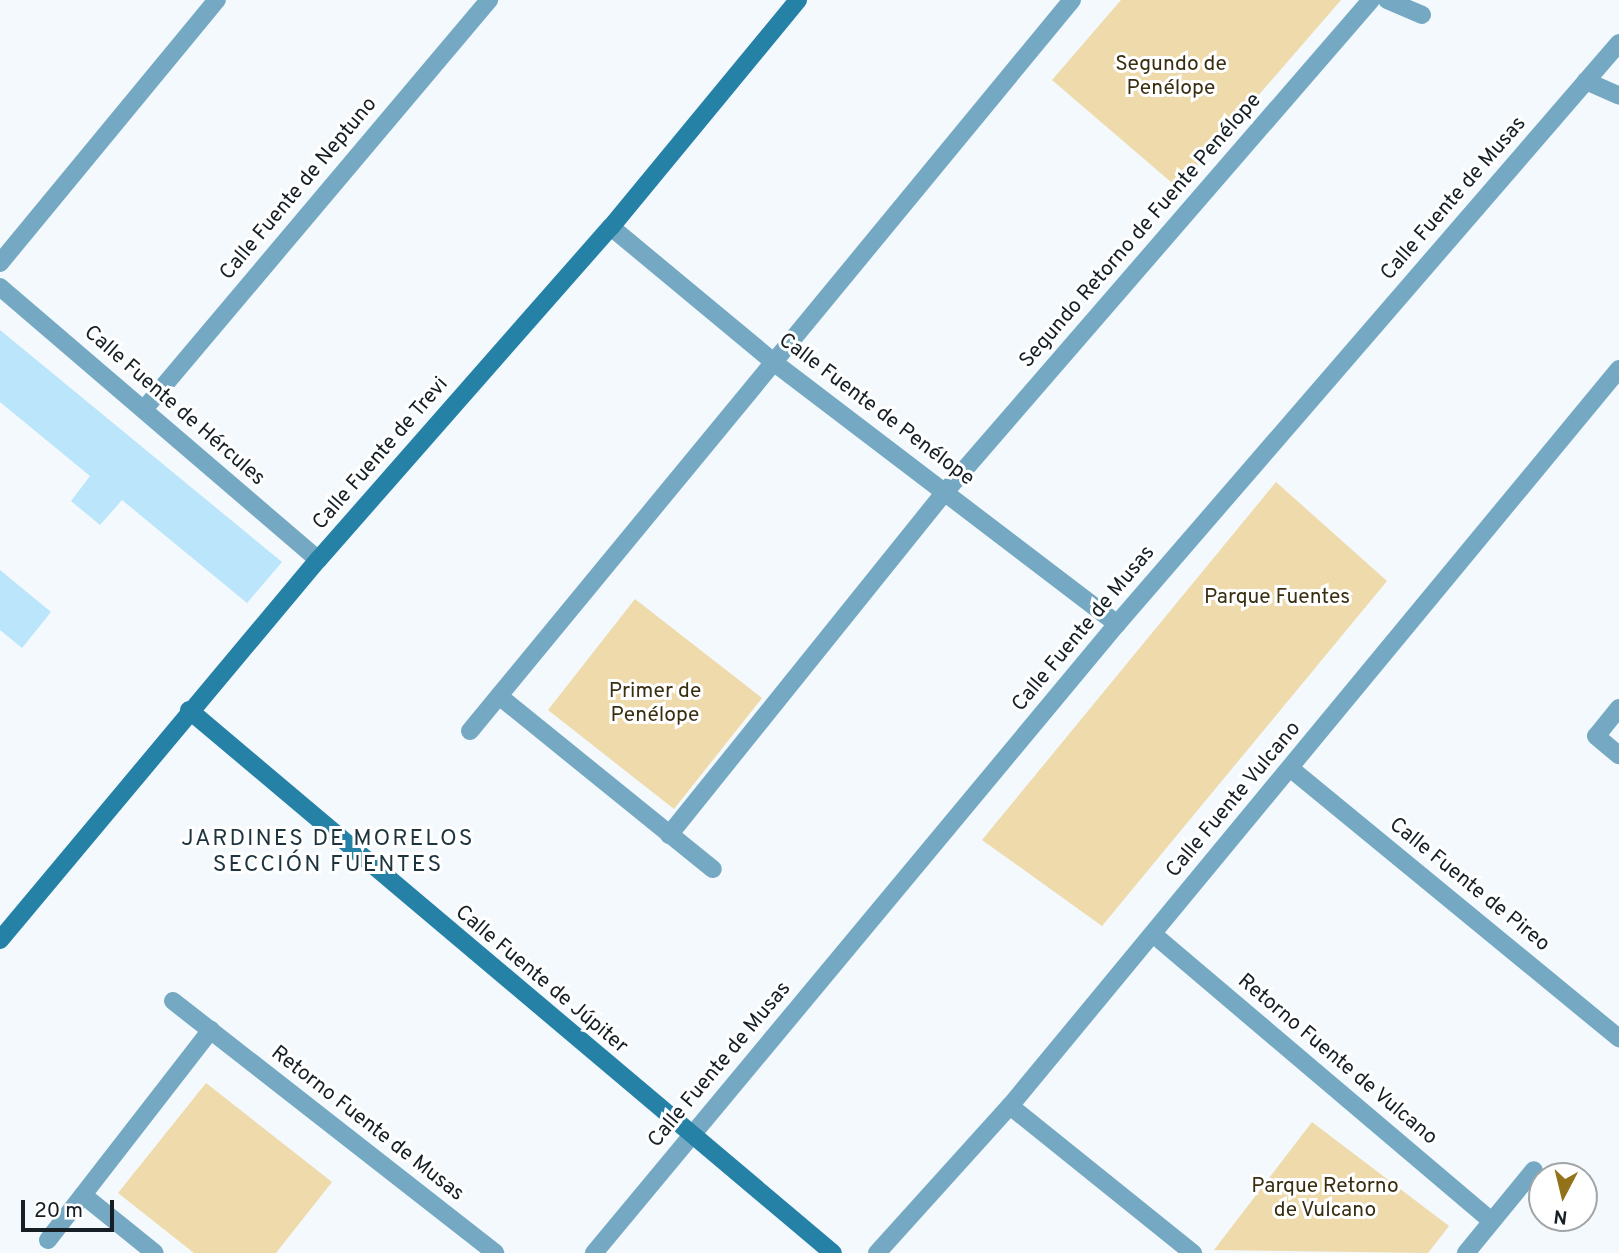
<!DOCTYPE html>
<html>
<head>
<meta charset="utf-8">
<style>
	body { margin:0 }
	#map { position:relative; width:1619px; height:1253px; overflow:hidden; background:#f3f9fc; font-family:Overpass,sans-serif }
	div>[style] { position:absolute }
	.green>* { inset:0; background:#eedaab }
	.building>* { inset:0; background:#bbe5fb }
	.street>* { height:18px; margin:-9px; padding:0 9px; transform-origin:9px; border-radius:9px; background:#75a9c3 }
	.secondary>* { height:18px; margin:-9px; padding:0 9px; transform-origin:9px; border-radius:9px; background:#2681a7 }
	span { translate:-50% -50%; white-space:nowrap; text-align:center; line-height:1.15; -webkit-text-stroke:6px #fff; paint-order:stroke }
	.park-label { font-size:21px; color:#3a2e11 }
	.street-label { font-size:21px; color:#151f25 }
	.neighbourhood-label { font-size:23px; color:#1d343f; letter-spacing:2px }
	.north { position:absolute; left:1528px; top:1162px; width:70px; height:70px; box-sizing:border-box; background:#fff; border:2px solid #a1a5a8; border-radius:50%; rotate:187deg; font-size:19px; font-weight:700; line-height:28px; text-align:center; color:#151f25 }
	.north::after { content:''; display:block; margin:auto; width:24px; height:32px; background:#937319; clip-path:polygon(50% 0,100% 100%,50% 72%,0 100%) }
	.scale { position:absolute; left:21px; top:1200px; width:93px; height:32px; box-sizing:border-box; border:4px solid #151f25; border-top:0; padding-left:9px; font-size:21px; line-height:24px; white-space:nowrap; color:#151f25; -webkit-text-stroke:5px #fff; paint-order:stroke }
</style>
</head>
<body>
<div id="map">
	<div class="green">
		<i style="clip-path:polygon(1121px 0,1341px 0,1178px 188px,1052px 80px)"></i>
		<i style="clip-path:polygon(1276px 482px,1387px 581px,1102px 926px,982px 840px)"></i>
		<i style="clip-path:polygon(635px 599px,762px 698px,674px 809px,548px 710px)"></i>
		<i style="clip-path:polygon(206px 1083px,332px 1182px,276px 1253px,194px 1253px,118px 1193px)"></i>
		<i style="clip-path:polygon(1312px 1122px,1449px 1226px,1428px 1253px,1214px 1250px)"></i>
	</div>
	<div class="building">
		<i style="clip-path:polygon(0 330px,282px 562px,247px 603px,122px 500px,100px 525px,71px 501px,90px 476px,0 402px)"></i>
		<i style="clip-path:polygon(0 570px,51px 612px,22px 648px,0 630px)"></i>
	</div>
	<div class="street">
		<i style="left:1387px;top:0;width:38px;rotate:23deg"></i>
		<i style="left:1586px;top:81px;width:36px;rotate:24deg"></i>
		<i style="left:611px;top:227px;width:214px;rotate:39.7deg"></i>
		<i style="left:776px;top:364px;width:429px;rotate:37.3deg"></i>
		<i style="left:0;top:263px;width:341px;rotate:-50.5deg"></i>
		<i style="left:0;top:287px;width:419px;rotate:40.6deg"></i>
		<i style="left:145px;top:408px;width:534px;rotate:-49.86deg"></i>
		<i style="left:499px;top:696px;width:275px;rotate:39deg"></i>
		<i style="left:1619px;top:708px;width:36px;rotate:129deg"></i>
		<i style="left:1596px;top:736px;width:30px;rotate:40deg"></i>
		<i style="left:470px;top:731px;width:947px;rotate:-50.53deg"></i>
		<i style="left:1290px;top:768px;width:426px;rotate:39.4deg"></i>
		<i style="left:669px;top:835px;width:440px;rotate:-51.2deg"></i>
		<i style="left:945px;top:492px;width:651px;rotate:-49.11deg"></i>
		<i style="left:1153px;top:934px;width:444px;rotate:40.3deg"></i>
		<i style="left:173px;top:1001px;width:409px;rotate:38deg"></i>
		<i style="left:1010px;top:1106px;width:235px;rotate:38.8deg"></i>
		<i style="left:83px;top:1195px;width:92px;rotate:38.9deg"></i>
		<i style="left:48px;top:1240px;width:266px;rotate:-52.2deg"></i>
		<i style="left:594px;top:1253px;width:818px;rotate:-50.26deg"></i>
		<i style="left:1117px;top:624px;width:768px;rotate:-49.17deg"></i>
		<i style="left:877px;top:1253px;width:198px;rotate:-47.9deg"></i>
		<i style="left:1010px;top:1106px;width:956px;rotate:-50.43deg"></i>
		<i style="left:1466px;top:1253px;width:107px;rotate:-50.7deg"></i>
	</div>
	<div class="secondary">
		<i style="left:189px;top:710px;width:842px;rotate:40.14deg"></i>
		<i style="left:0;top:940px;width:496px;rotate:-50.1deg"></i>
		<i style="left:318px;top:560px;width:444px;rotate:-48.7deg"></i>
		<i style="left:611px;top:227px;width:294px;rotate:-50.5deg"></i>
	</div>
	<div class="park-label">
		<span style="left:1171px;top:77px">Segundo de<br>Penélope</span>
		<span style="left:1277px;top:598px">Parque Fuentes</span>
		<span style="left:655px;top:704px">Primer de<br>Penélope</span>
		<span style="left:1325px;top:1199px">Parque Retorno<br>de Vulcano</span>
	</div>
	<div class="street-label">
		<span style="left:299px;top:189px;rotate:-50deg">Calle Fuente de Neptuno</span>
		<span style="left:1454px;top:199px;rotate:-49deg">Calle Fuente de Musas</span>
		<span style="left:1141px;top:231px;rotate:-49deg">Segundo Retorno de Fuente Penélope</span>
		<span style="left:174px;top:406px;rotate:41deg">Calle Fuente de Hércules</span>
		<span style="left:876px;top:410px;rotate:37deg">Calle Fuente de Penélope</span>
		<span style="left:381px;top:454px;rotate:-49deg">Calle Fuente de Trevi</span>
		<span style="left:1084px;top:629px;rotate:-50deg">Calle Fuente de Musas</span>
		<span style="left:1234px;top:800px;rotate:-50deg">Calle Fuente Vulcano</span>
		<span style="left:1469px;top:885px;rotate:39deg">Calle Fuente de Pireo</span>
		<span style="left:541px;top:980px;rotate:40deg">Calle Fuente de Júpiter</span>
		<span style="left:1337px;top:1060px;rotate:40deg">Retorno Fuente de Vulcano</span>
		<span style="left:720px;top:1065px;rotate:-50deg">Calle Fuente de Musas</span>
		<span style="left:367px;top:1124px;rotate:38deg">Retorno Fuente de Musas</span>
	</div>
	<div class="neighbourhood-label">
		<span style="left:328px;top:853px">JARDINES DE MORELOS<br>SECCIÓN FUENTES</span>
	</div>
	<div class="north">N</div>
	<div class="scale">20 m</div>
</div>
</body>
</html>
